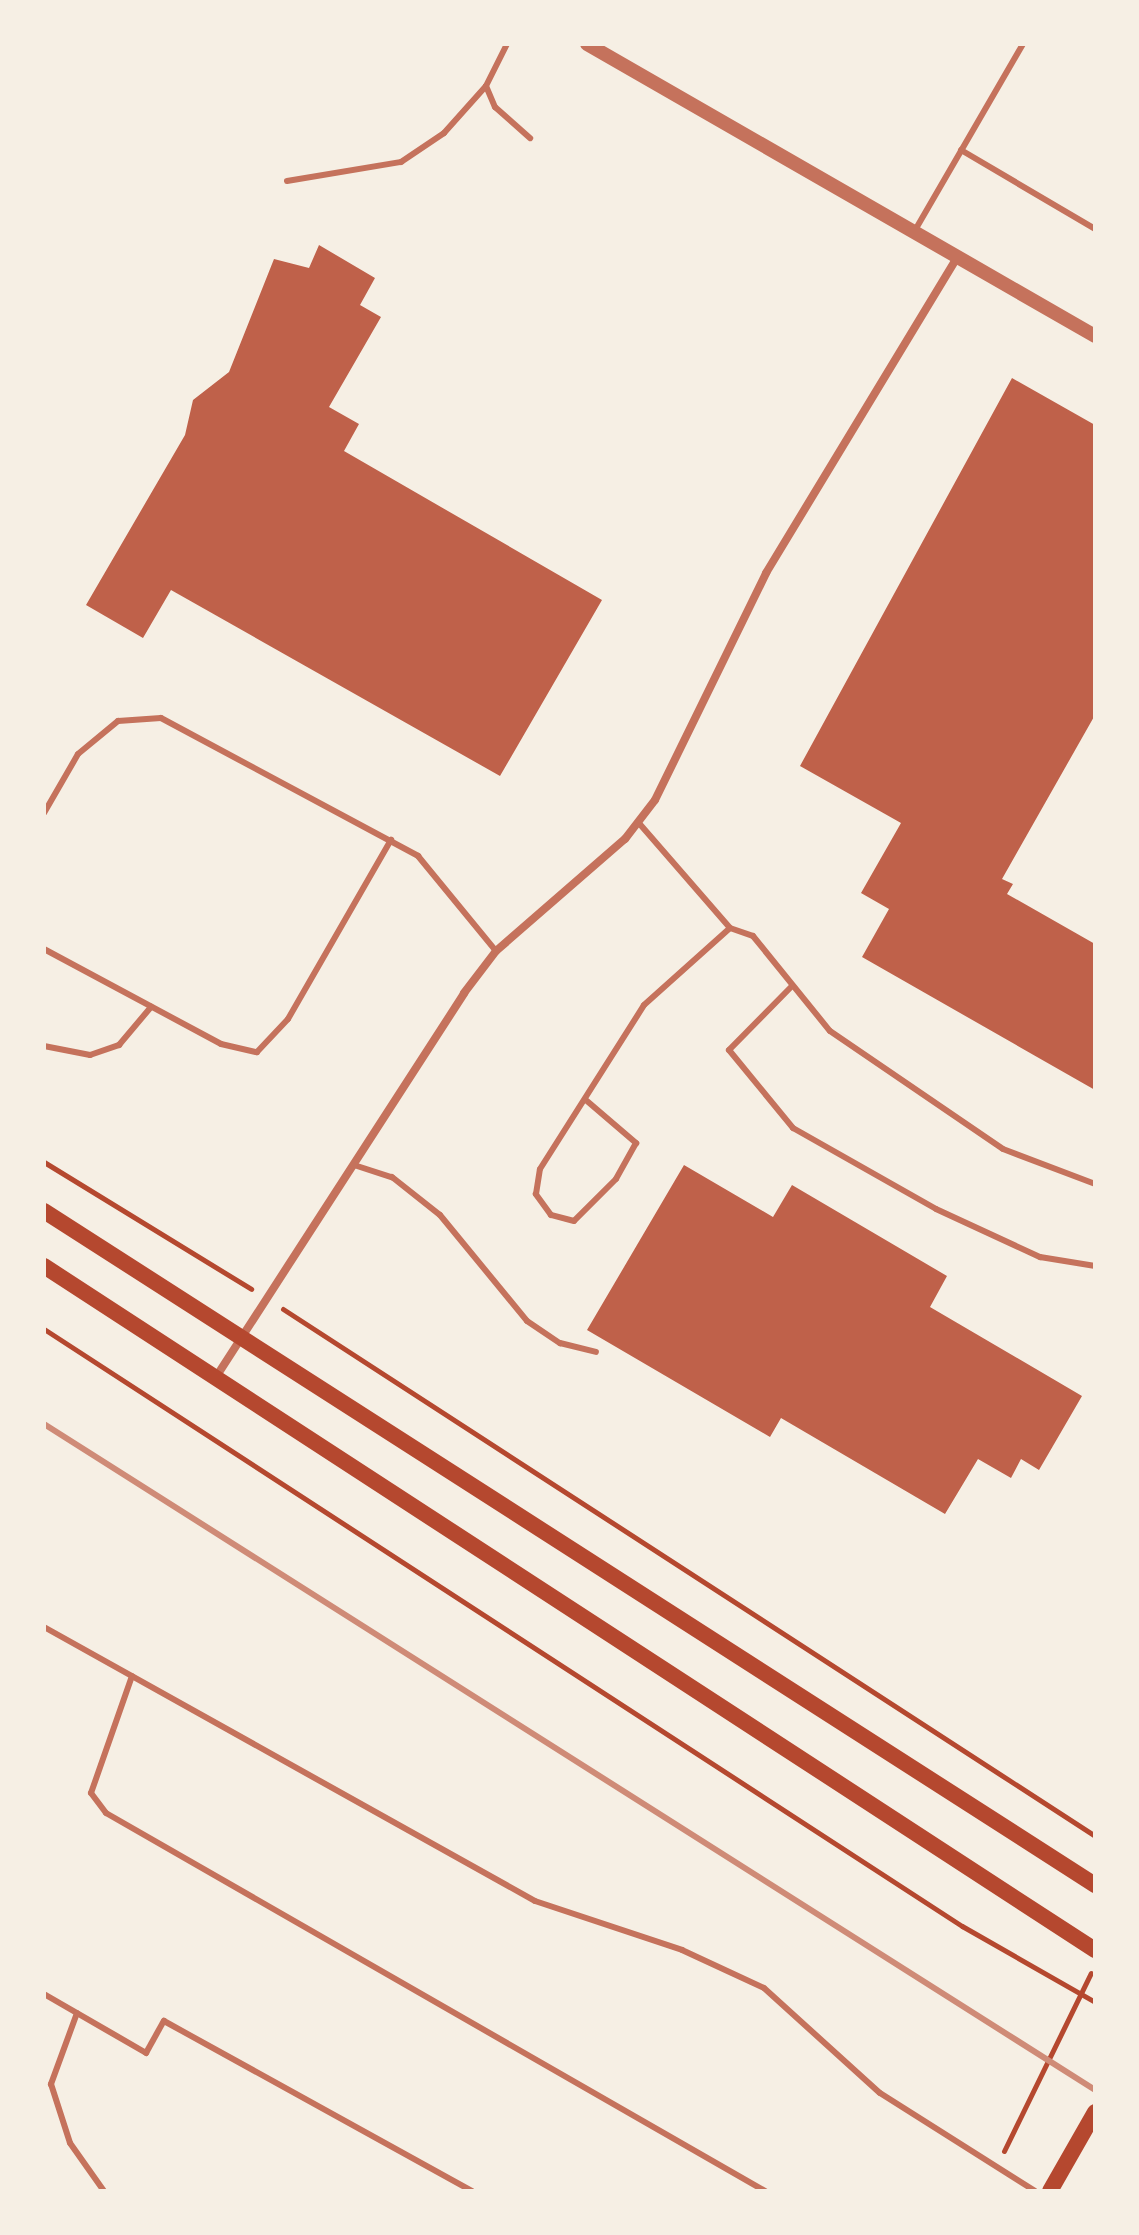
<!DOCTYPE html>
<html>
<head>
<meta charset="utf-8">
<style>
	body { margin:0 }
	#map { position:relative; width:1139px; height:2235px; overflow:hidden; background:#f6efe4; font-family:"DejaVu Sans",sans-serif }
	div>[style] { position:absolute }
	.building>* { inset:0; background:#bf614a }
	.path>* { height:5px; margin:-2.5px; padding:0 2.5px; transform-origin:2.5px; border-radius:2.5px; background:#b5482f }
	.service>* { height:6px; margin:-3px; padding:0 3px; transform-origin:3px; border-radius:3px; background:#c5725c }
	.minor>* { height:8px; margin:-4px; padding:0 4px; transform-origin:4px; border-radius:4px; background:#c5725c }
	.tertiary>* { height:14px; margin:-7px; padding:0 7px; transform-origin:7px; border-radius:7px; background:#c5725c }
	.secondary>* { height:16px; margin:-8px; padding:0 8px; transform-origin:8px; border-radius:8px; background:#b5482f }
	.rail>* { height:6px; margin:-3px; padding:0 3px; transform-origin:3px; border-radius:3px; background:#cf8b77 }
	span { translate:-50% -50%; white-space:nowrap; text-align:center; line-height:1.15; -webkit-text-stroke:6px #f6efe4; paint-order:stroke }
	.frame { position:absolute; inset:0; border:46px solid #f6efe4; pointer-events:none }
</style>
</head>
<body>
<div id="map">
	<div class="building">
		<i style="clip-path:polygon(319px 245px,375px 278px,360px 305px,381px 317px,329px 407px,359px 424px,344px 451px,602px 600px,500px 776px,171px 590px,143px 638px,86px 605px,185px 435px,193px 400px,229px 372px,274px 259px,309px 268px)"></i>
		<i style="clip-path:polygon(1012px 378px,1095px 425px,1095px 715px,1002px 879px,1013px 884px,1007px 894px,1095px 944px,1095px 1090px,862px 957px,889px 909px,861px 893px,901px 823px,800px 766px)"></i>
		<i style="clip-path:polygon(684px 1165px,773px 1217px,792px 1185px,947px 1276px,930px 1307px,1082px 1396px,1039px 1470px,1021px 1459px,1011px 1478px,978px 1459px,945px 1514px,781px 1418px,770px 1437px,587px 1330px)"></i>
	</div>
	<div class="path">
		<i style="left:44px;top:1162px;width:243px;rotate:31.5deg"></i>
		<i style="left:283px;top:1309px;width:968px;rotate:32.98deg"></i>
		<i style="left:44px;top:1329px;width:1095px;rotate:33.04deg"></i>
		<i style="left:962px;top:1926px;width:153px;rotate:29.7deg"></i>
		<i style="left:1004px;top:2151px;width:198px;rotate:-64deg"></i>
	</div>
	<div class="service">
		<i style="left:507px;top:44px;width:47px;rotate:116.6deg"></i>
		<i style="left:486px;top:86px;width:23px;rotate:67deg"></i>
		<i style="left:495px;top:107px;width:47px;rotate:41.5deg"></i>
		<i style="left:961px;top:150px;width:156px;rotate:30.5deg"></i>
		<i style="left:287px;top:181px;width:116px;rotate:-9.5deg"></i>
		<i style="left:401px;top:162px;width:52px;rotate:-34deg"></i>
		<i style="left:444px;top:133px;width:63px;rotate:-48.2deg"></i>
		<i style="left:914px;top:232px;width:217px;rotate:-59.9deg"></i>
		<i style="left:44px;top:813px;width:68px;rotate:-60deg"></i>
		<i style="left:78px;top:754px;width:52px;rotate:-39.5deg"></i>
		<i style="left:118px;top:721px;width:43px;rotate:-4deg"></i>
		<i style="left:161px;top:718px;width:292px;rotate:28.2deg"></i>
		<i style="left:418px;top:856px;width:123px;rotate:50.6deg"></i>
		<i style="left:638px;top:822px;width:140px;rotate:49deg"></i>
		<i style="left:730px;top:928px;width:24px;rotate:19deg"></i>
		<i style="left:753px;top:936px;width:122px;rotate:51deg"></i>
		<i style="left:830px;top:1031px;width:209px;rotate:34.3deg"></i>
		<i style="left:1003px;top:1149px;width:98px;rotate:20.8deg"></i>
		<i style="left:44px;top:949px;width:201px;rotate:28.2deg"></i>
		<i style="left:221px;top:1044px;width:37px;rotate:13deg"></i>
		<i style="left:257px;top:1052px;width:45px;rotate:-46.8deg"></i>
		<i style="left:288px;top:1019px;width:207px;rotate:-60.1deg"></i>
		<i style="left:792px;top:986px;width:90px;rotate:134.5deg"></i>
		<i style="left:729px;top:1050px;width:101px;rotate:50.6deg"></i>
		<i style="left:793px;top:1128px;width:164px;rotate:29.5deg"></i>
		<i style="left:936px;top:1209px;width:115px;rotate:24.8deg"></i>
		<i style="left:1040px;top:1257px;width:56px;rotate:9.3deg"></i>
		<i style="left:44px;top:1046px;width:47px;rotate:11.1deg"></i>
		<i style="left:90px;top:1055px;width:31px;rotate:-19deg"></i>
		<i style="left:119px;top:1045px;width:50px;rotate:-49.9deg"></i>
		<i style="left:587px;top:1101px;width:65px;rotate:40.6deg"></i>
		<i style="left:636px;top:1143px;width:41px;rotate:119.1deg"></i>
		<i style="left:616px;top:1179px;width:59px;rotate:135deg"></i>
		<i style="left:574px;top:1221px;width:24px;rotate:-165deg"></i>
		<i style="left:551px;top:1215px;width:26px;rotate:-126deg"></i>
		<i style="left:536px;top:1194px;width:25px;rotate:-81deg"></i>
		<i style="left:540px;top:1169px;width:194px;rotate:-57.6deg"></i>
		<i style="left:644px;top:1005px;width:115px;rotate:-41.8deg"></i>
		<i style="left:354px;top:1165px;width:40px;rotate:18deg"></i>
		<i style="left:392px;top:1177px;width:61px;rotate:38.4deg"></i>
		<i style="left:440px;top:1215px;width:137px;rotate:50.6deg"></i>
		<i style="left:527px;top:1321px;width:40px;rotate:34deg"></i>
		<i style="left:560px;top:1343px;width:37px;rotate:14deg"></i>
		<i style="left:44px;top:1627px;width:562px;rotate:29.16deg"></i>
		<i style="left:535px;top:1901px;width:155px;rotate:18.4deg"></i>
		<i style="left:682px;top:1950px;width:90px;rotate:24.9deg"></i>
		<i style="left:764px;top:1988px;width:156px;rotate:42.2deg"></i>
		<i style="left:880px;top:2093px;width:183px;rotate:32.3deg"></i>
		<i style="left:132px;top:1676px;width:124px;rotate:109.3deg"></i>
		<i style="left:91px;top:1793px;width:25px;rotate:53deg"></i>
		<i style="left:106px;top:1813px;width:760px;rotate:29.84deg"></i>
		<i style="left:44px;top:1994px;width:118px;rotate:30deg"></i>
		<i style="left:146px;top:2053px;width:37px;rotate:-61deg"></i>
		<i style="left:164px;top:2021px;width:352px;rotate:28.9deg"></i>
		<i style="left:77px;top:2013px;width:76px;rotate:110.1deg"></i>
		<i style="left:51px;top:2084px;width:62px;rotate:72.1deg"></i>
		<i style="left:70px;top:2143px;width:59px;rotate:54.7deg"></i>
	</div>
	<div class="minor">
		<i style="left:216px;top:1377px;width:457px;rotate:-57.1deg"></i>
		<i style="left:464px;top:993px;width:53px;rotate:-52.7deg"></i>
		<i style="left:496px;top:951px;width:171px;rotate:-41deg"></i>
		<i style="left:625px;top:839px;width:49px;rotate:-52.4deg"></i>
		<i style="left:655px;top:800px;width:253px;rotate:-63.9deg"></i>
		<i style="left:766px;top:573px;width:369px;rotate:-58.8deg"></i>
	</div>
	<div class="tertiary">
		<i style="left:587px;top:44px;width:586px;rotate:29.89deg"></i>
	</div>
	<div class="secondary">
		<i style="left:44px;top:1211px;width:1249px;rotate:32.67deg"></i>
		<i style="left:44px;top:1266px;width:1254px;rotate:33.06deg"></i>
		<i style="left:1050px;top:2191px;width:91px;rotate:-60.3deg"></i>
	</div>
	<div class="rail">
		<i style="left:44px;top:1424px;width:1244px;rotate:32.36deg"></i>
	</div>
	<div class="frame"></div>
</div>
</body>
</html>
